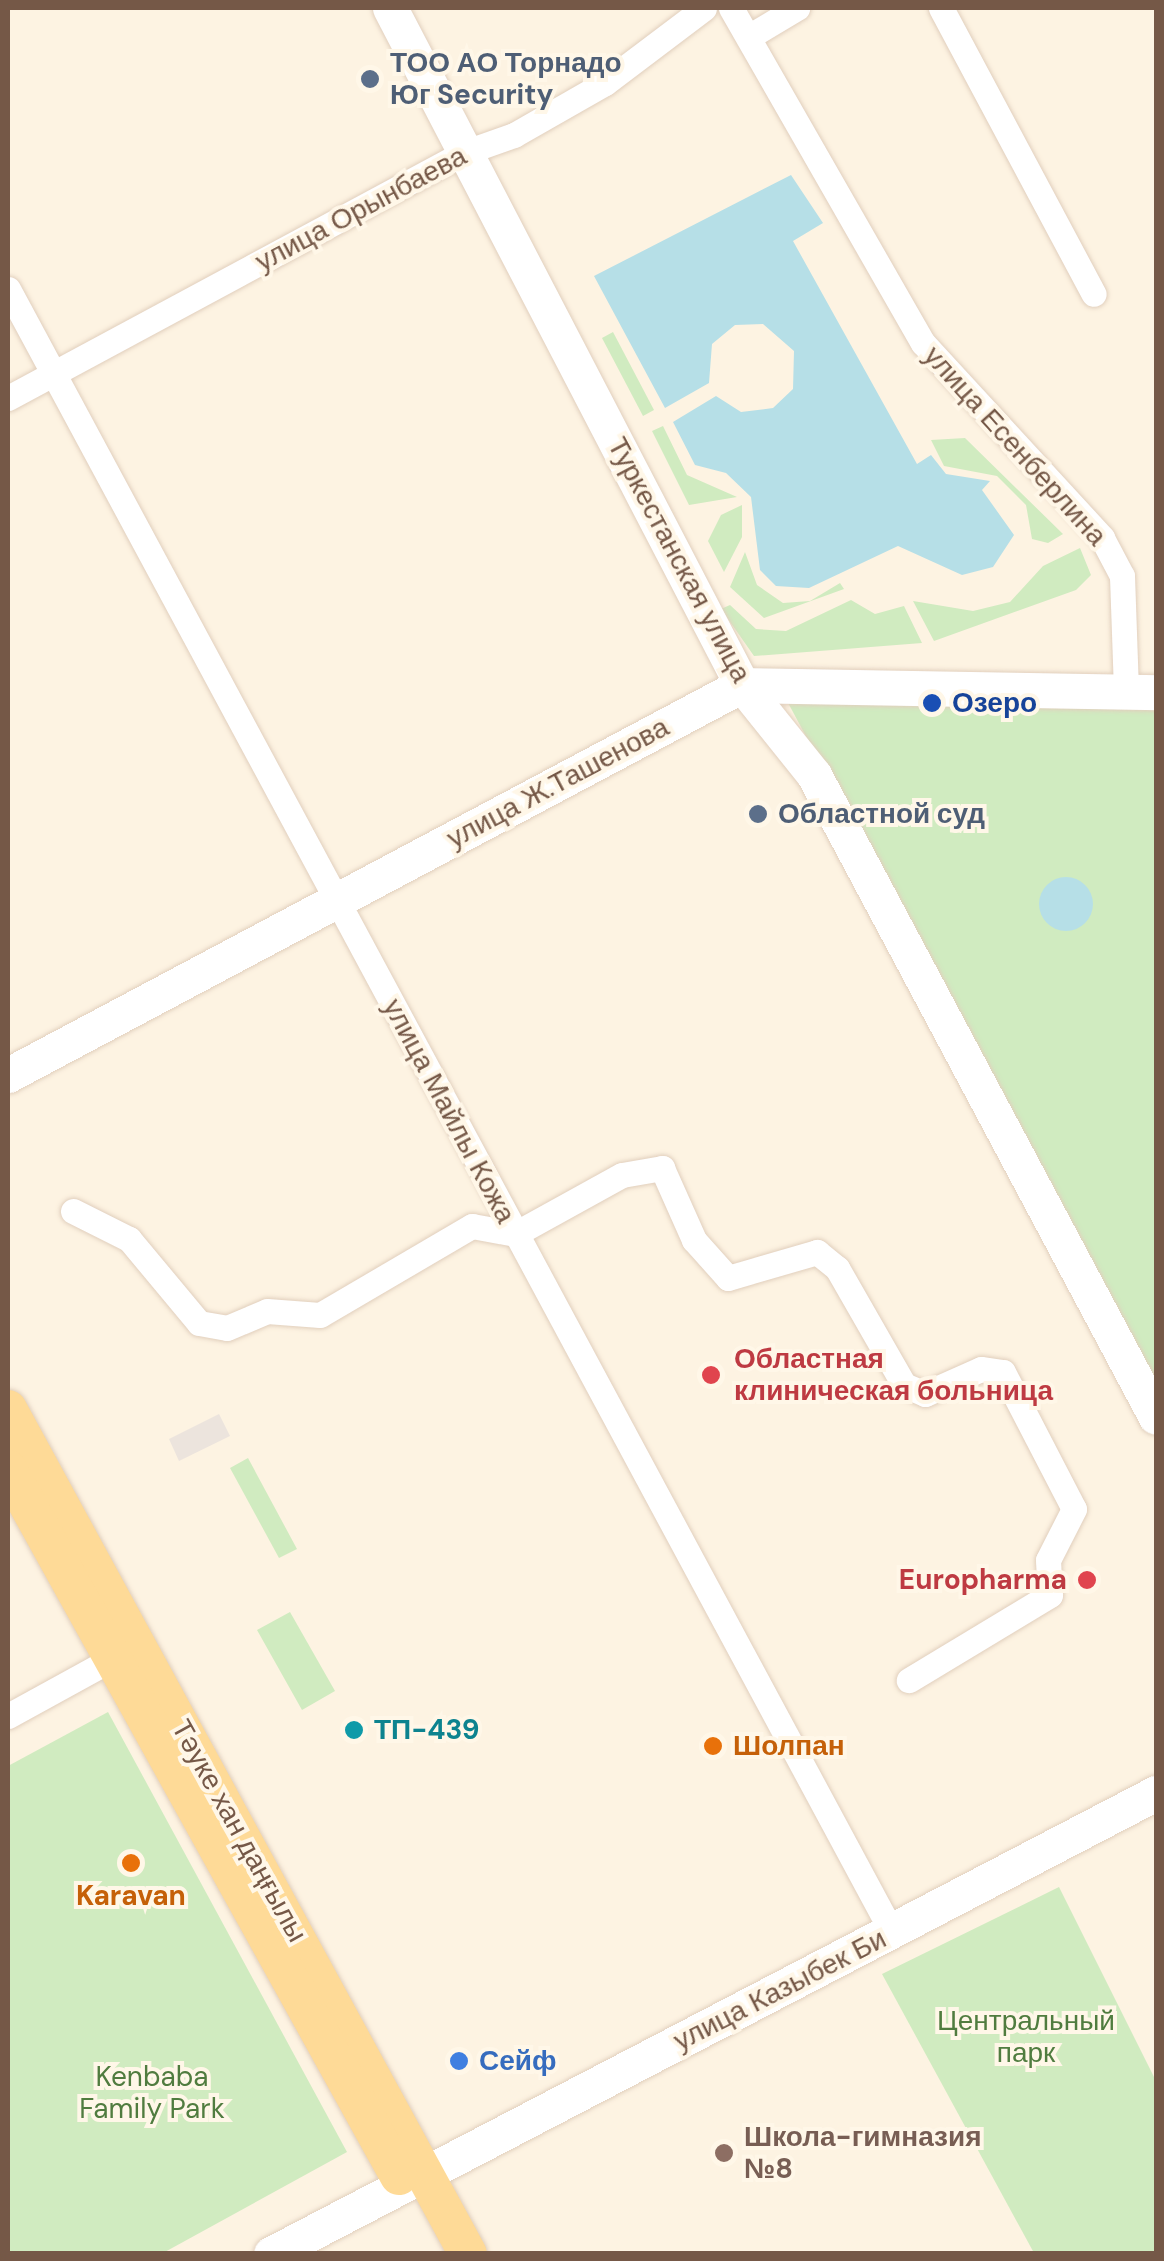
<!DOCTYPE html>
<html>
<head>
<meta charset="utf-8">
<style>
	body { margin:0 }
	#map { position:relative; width:1164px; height:2261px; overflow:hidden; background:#fdf3e2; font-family:"DM Sans",sans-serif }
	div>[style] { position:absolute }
	.industrial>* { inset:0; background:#ece4dd }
	.green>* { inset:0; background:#d0ebc0 }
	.water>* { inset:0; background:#b6dfe7 }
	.round { border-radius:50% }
	.roads { filter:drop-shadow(0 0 2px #e1cfbd) drop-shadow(0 0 2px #e1cfbd) }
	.street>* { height:25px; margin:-12.5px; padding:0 12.5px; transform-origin:12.5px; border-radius:12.5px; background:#fff }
	.secondary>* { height:35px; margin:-17.5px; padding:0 17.5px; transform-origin:17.5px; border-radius:17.5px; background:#fff }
	.primary>* { height:38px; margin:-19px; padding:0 19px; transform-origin:19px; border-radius:19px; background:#feda97 }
	.dots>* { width:28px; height:28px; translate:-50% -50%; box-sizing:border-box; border:5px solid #fff7e8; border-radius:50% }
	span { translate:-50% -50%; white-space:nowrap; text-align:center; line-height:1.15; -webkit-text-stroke:8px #fff7e8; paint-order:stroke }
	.service-label { font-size:28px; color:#4e5e75; font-weight:700 }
	.left { translate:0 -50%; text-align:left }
	.street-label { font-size:28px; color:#755847 }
	.transit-label { font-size:28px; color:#164399; font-weight:700 }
	.health-label { font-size:28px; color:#be3a42; font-weight:700 }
	.right { translate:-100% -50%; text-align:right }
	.culture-label { font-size:28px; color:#0d838f; font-weight:700 }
	.food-label { font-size:28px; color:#c56008; font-weight:700 }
	.park-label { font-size:28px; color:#507c3f }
	.shop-label { font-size:28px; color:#366cbe; font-weight:700 }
	.education-label { font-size:28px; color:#785e54; font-weight:700 }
	.frame { position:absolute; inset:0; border:10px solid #755847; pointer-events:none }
</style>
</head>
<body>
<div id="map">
	<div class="industrial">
		<i style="clip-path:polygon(219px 1414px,230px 1436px,179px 1461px,169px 1439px)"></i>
	</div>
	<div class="green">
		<i style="clip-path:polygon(613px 332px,654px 410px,643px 416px,602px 338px)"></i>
		<i style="clip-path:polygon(663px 426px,687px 475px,737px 497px,689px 505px,652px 431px)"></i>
		<i style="clip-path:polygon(965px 438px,1063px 534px,1048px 543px,1032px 539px,1026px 505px,997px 476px,944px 466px,931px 440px)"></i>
		<i style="clip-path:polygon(742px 505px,742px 537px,724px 572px,708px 541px,721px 515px)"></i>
		<i style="clip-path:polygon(1080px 548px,1091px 575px,1076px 590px,934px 641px,913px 601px,973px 611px,1010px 602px,1043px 566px)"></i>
		<i style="clip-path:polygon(745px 552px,757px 585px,783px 603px,810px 601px,840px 583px,844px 589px,764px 618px,730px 587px)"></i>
		<i style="clip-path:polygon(851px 600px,875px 614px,904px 606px,922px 643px,754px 656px,721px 609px,730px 605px,756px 629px,786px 631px)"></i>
		<i style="clip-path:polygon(786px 699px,1156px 706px,1156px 1391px)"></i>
		<i style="clip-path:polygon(248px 1458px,297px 1549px,279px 1558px,230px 1468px)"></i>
		<i style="clip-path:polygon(290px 1612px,335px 1691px,302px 1710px,257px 1630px)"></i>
		<i style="clip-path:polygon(108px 1712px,347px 2152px,163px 2253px,8px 2253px,8px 1766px)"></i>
		<i style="clip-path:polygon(1059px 1887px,1156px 2081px,1156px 2253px,1034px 2253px,882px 1974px)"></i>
	</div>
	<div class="water">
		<i style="clip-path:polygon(791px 175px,823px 223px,793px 241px,917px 464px,931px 455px,946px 474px,990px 481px,982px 490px,1014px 535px,993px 567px,962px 575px,898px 546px,809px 588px,776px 586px,760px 570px,751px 497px,726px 473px,695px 465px,673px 422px,716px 396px,741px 412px,773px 408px,793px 389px,794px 351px,763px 324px,735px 325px,712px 344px,709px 383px,665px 408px,594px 276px)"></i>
		<i class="round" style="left:1039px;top:877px;width:54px;height:54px"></i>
	</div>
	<div class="roads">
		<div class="street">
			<i style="left:731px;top:8px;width:386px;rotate:60.2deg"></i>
			<i style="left:923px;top:343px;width:265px;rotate:47.4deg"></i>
			<i style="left:1102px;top:538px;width:43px;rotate:62.2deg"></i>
			<i style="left:1122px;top:576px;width:116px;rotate:88deg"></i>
			<i style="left:941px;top:8px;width:324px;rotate:61.9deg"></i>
			<i style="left:750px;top:36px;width:55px;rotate:-30.8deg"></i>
			<i style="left:8px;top:289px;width:1866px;rotate:61.72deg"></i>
			<i style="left:8px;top:398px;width:517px;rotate:-28.3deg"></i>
			<i style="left:463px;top:153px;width:54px;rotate:-19.4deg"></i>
			<i style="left:514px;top:135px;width:105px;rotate:-29.7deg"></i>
			<i style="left:605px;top:83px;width:124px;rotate:-37.1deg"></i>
			<i style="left:73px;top:1211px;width:63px;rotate:26.6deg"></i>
			<i style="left:129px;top:1239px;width:109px;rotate:50.2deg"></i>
			<i style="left:199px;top:1323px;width:28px;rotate:10deg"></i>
			<i style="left:227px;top:1328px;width:43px;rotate:-23deg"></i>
			<i style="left:267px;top:1311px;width:53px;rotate:4.3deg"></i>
			<i style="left:320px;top:1315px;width:176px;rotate:-30.4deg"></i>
			<i style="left:472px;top:1226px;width:44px;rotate:10.5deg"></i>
			<i style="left:515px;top:1234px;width:122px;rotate:-28.9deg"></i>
			<i style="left:622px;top:1175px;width:41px;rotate:-9.9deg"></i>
			<i style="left:662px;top:1168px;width:79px;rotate:66deg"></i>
			<i style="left:694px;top:1240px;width:51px;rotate:48.2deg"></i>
			<i style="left:728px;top:1278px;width:93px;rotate:-16.3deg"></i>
			<i style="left:817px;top:1252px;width:26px;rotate:39deg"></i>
			<i style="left:837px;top:1268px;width:135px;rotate:60.2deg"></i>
			<i style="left:904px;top:1385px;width:23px;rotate:23deg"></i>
			<i style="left:925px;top:1394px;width:61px;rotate:-24.1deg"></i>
			<i style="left:981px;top:1369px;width:22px;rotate:8deg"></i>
			<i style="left:1003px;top:1372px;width:154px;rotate:62.6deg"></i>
			<i style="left:1074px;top:1509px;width:57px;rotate:117deg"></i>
			<i style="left:1048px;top:1560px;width:35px;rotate:87deg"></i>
			<i style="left:1050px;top:1595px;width:165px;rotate:148.9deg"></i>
			<i style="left:8px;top:1716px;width:135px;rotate:-28.8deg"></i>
		</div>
		<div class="secondary">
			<i style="left:390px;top:8px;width:763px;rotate:62.53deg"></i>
			<i style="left:742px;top:685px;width:115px;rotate:51.3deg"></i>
			<i style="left:814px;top:775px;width:727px;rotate:61.96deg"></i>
			<i style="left:8px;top:1075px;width:831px;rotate:-27.98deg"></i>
			<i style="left:742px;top:685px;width:414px;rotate:1deg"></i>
			<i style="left:271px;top:2254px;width:998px;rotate:-27.52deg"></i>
		</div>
		<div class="primary">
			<i style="left:8px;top:1409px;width:962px;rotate:61.44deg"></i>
			<i style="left:8px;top:1469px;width:808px;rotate:61.06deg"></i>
		</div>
	</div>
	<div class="dots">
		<i style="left:370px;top:79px;background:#5c6f8a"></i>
		<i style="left:932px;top:703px;background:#1a4fb4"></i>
		<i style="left:758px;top:814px;background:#5c6f8a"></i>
		<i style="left:711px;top:1375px;background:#e0444e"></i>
		<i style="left:1087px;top:1580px;background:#e0444e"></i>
		<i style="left:354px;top:1730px;background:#0f9aa8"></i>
		<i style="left:713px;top:1746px;background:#e8710a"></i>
		<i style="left:131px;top:1863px;background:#e8710a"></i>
		<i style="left:459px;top:2061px;background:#3f7fe0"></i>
		<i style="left:724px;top:2153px;background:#8d6e63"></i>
	</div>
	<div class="service-label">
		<span class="left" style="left:390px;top:79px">ТОО АО Торнадо<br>Юг Security</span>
		<span class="left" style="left:778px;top:814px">Областной суд</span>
	</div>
	<div class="street-label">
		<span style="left:361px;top:209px;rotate:-28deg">улица Орынбаева</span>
		<span style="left:1015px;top:446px;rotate:48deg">улица Есенберлина</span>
		<span style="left:679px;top:560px;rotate:62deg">Туркестанская улица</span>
		<span style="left:558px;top:783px;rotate:-28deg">улица Ж.Ташенова</span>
		<span style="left:449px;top:1111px;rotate:62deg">улица Майлы Кожа</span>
		<span style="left:239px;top:1831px;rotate:61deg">Тәуке хан даңғылы</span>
		<span style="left:780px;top:1990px;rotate:-27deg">улица Казыбек Би</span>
	</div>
	<div class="transit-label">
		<span class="left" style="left:952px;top:703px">Озеро</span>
	</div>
	<div class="health-label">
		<span class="left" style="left:734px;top:1375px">Областная<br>клиническая больница</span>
		<span class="right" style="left:1067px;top:1580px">Europharma</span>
	</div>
	<div class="culture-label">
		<span class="left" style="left:374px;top:1730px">ТП-439</span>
	</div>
	<div class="food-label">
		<span class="left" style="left:733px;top:1746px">Шолпан</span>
		<span style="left:131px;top:1896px">Karavan</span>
	</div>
	<div class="park-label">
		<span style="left:1026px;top:2037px">Центральный<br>парк</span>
		<span style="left:152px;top:2093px">Kenbaba<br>Family Park</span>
	</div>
	<div class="shop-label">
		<span class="left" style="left:479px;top:2061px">Сейф</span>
	</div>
	<div class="education-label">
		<span class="left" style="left:744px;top:2153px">Школа-гимназия<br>№8</span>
	</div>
	<div class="frame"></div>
</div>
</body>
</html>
